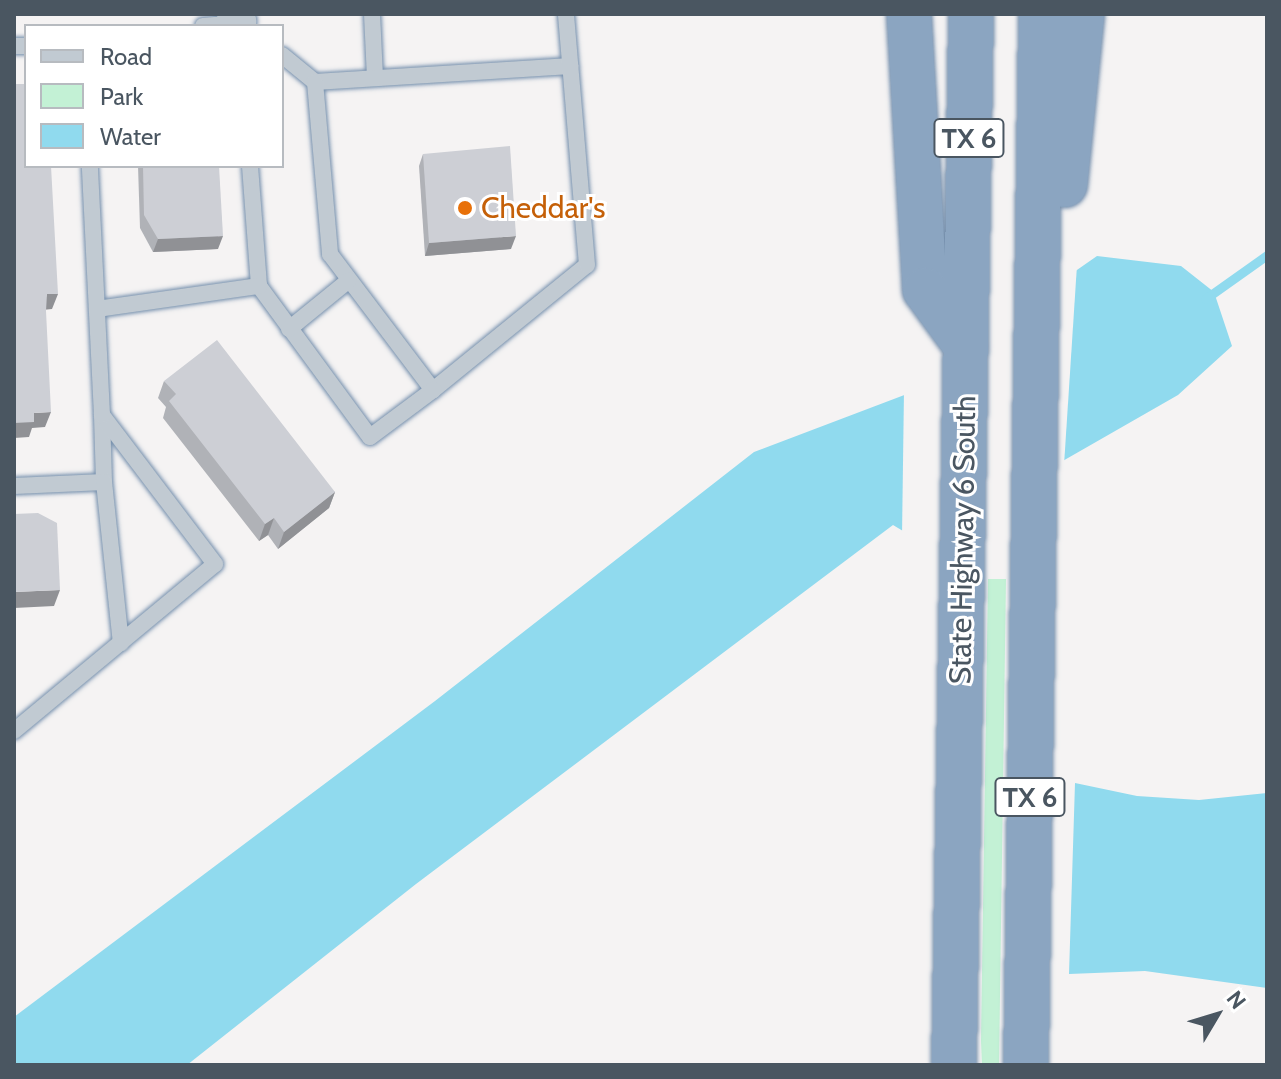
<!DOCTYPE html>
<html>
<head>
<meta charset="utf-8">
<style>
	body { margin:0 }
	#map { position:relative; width:1281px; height:1079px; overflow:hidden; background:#f5f3f3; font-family:Cabin,sans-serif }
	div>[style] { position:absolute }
	.green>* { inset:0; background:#c3f1d5 }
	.water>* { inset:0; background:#90daee }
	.pier>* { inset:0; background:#f5f3f3 }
	.stream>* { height:9px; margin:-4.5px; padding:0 4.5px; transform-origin:4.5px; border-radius:4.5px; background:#90daee }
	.roads { filter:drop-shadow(0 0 2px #7690ad) drop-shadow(0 0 2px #7690ad) }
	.lane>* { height:16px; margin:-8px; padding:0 8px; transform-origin:8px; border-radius:8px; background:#c1cad2 }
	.street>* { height:34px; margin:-17px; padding:0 17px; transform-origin:17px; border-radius:17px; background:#c1cad2 }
	.highway>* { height:44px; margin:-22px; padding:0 22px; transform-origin:22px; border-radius:22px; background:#8ba5c1 }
	.wall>* { inset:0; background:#b0b2b7 }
	.shaded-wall>* { inset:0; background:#909195 }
	.building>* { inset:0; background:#cdcfd5 }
	.dots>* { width:22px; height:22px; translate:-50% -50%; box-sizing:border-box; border:4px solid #fff; border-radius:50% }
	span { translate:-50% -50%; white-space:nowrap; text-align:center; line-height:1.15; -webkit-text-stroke:6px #fff; paint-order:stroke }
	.shield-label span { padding:2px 6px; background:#fff; border:2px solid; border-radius:6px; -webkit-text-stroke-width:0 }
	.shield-label { font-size:28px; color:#4a5661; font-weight:700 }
	.food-label { font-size:30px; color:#c56008 }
	.left { translate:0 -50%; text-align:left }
	.street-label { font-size:30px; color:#4a5661 }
	.frame { position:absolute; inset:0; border:16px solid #4a5661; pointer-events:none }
	.legend { position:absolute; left:24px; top:24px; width:260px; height:144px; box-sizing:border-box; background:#fff; border:2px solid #b7bbc0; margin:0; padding:10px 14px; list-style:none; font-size:24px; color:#4a5661 }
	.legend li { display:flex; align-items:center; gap:16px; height:40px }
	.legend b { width:40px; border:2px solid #b7bbc0 }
	.north { position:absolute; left:1177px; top:975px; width:80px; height:80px; -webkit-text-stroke:6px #fff; paint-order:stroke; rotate:52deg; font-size:22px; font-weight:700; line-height:32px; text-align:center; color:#4a5661 }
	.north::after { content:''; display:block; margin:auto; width:28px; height:36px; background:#4a5661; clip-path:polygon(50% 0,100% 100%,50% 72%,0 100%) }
</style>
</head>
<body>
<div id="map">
	<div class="green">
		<i style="clip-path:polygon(988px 579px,1006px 579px,999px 1065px,982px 1065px,981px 1041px)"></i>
	</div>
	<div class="water">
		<i style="clip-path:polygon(1097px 256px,1181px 266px,1214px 292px,1232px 346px,1178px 395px,930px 537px,913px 537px,893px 525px,416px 884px,187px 1065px,14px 1065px,14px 1017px,435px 701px,754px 452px,907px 394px,942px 364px)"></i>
		<i style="clip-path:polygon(1075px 783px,1137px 796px,1199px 800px,1267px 793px,1267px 988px,1145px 971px,1069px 974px)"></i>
	</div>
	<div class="pier">
		<i style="clip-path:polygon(1077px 265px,1064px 465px,932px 541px,902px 537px,904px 391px)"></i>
	</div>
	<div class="stream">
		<i style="left:1205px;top:299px;width:76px;rotate:-35.4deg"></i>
	</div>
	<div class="roads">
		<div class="lane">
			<i style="left:372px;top:14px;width:64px;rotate:87.3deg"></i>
			<i style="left:203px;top:26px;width:38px;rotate:-5deg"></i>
			<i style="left:14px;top:46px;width:12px"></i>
			<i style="left:282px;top:55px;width:43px;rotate:39.3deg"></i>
			<i style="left:315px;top:82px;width:256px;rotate:-3.6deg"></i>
			<i style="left:315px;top:82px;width:173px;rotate:85deg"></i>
			<i style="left:330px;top:254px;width:171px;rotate:52.9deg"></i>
			<i style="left:433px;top:390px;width:198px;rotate:-39.1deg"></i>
			<i style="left:587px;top:265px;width:252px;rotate:-94.8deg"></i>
			<i style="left:250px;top:166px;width:120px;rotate:85.7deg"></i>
			<i style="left:259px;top:286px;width:187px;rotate:53.7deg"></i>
			<i style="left:370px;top:437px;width:79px;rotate:-36.7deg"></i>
			<i style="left:97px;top:309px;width:164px;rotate:-8.1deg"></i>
			<i style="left:289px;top:329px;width:77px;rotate:-39.2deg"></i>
			<i style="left:102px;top:415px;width:67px;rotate:88.3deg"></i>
			<i style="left:14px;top:486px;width:90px;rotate:-2.5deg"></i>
			<i style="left:104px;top:482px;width:162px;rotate:84deg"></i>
			<i style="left:14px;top:731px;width:261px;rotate:-39.7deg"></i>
			<i style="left:215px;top:564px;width:187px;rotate:-127.2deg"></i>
			<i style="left:102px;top:415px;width:249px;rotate:-92.8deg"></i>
		</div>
		<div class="street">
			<i style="left:234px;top:14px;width:9px;rotate:54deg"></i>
		</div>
		<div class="highway">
			<i style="left:909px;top:14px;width:276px;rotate:86.7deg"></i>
			<i style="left:925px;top:290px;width:69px;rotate:53.8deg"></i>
			<i style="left:1065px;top:185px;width:172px;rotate:-84.3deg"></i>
			<i style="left:954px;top:1065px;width:1051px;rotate:-89.07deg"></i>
			<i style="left:1026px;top:1065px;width:1051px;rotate:-89.18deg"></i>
		</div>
	</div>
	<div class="wall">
		<i style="clip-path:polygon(423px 154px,511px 249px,425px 256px,419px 166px)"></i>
		<i style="clip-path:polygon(138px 166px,219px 166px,218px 249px,153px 252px,140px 228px)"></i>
		<i style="clip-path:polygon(164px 381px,335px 492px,329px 508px,278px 549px,268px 535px,259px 541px,163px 418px,166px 407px,158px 398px)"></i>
	</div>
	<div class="shaded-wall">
		<i style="clip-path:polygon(223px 236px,218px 249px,153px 252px,158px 239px)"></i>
		<i style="clip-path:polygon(516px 236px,511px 249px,425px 256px,429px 243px)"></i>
		<i style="clip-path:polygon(47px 294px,58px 294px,52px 309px,42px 310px)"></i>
		<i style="clip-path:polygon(51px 412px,45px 427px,32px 428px,29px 437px,14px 438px,14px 423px,34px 413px)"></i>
		<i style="clip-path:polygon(335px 492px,329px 508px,278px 549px,284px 532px)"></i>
		<i style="clip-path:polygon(274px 518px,268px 535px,259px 541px,265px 524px)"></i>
		<i style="clip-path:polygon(60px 590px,54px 606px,14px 608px,14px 592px)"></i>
	</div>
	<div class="building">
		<i style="clip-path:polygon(14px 84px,26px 84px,26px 166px,51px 166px,58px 294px,47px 294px,46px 311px,51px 412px,34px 413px,34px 422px,14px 423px)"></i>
		<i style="clip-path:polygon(510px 146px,516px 236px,429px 243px,423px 154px)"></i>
		<i style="clip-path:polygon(143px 166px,219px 166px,223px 236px,158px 239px,144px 215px)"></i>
		<i style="clip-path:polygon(217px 340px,335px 492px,284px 532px,274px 518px,265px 524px,169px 401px,176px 394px,164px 381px)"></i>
		<i style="clip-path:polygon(38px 513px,57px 523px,60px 590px,14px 592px,14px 514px)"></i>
	</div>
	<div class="dots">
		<i style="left:465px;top:208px;background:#e8710a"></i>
	</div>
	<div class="shield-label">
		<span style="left:969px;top:138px">TX 6</span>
		<span style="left:1030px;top:797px">TX 6</span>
	</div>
	<div class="food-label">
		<span class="left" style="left:481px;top:208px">Cheddar's</span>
	</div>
	<div class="street-label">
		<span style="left:963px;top:540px;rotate:-89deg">State Highway 6 South</span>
	</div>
	<div class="frame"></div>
	<ul class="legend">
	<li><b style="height:10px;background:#c1cad2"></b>Road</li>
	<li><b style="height:22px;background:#c3f1d5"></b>Park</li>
	<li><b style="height:22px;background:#90daee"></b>Water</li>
	</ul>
	<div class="north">N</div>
</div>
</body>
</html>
